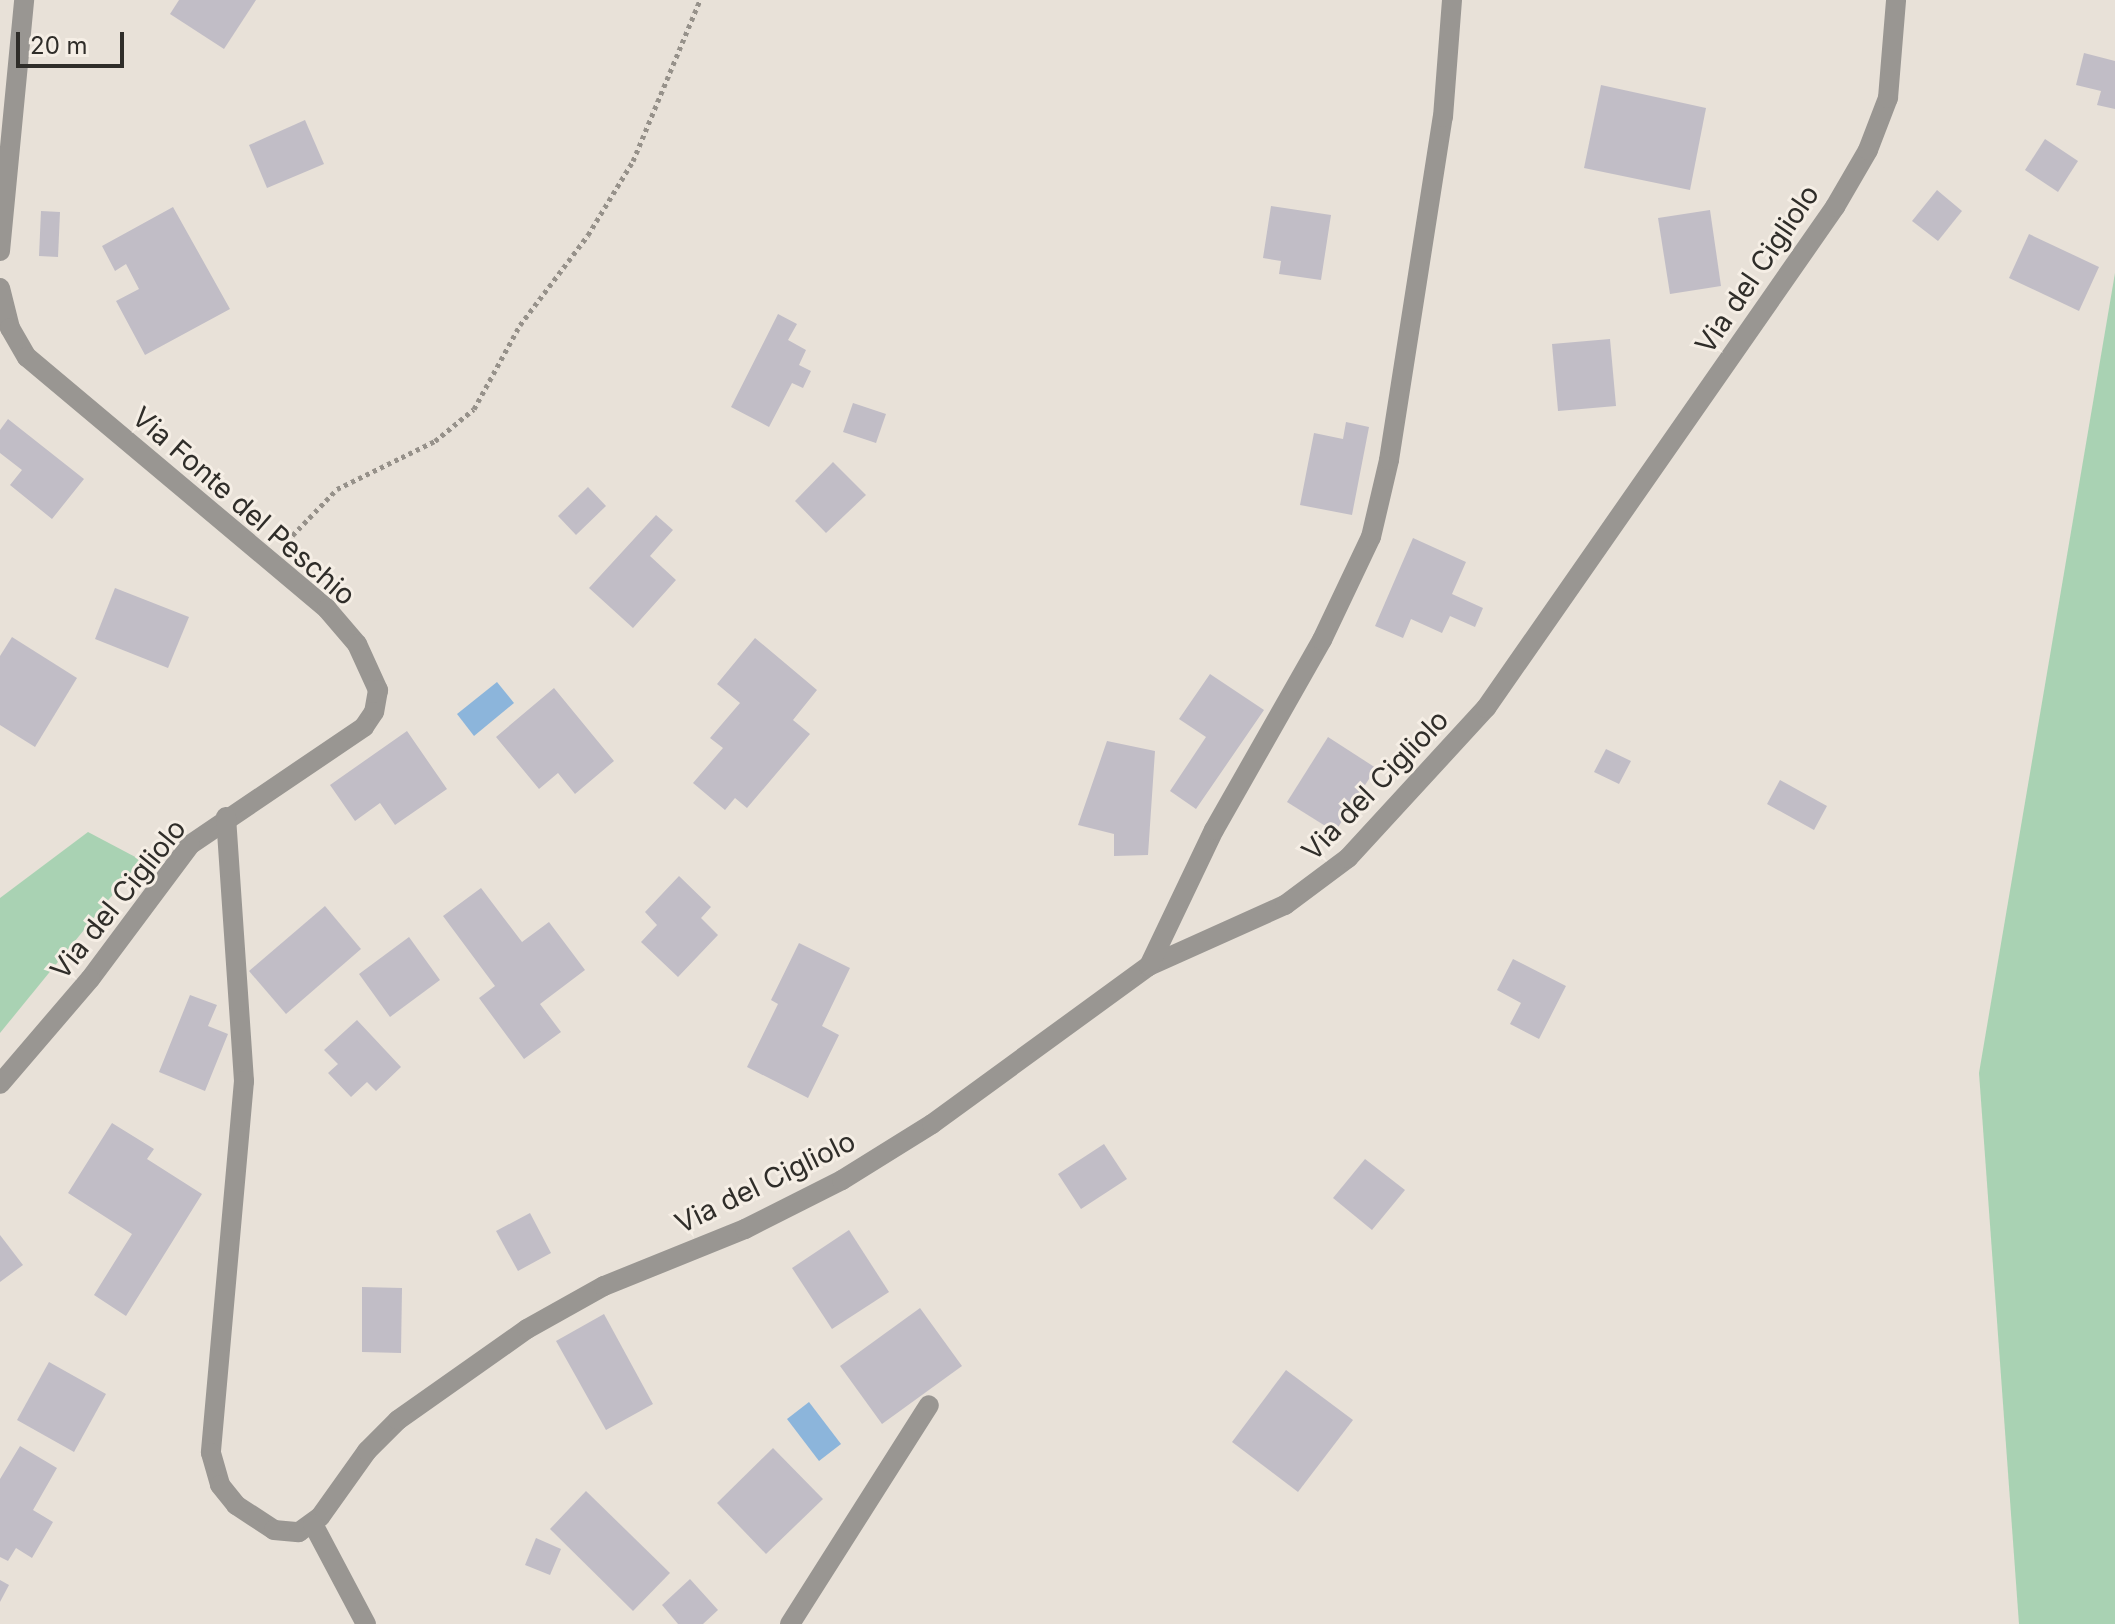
<!DOCTYPE html>
<html>
<head>
<meta charset="utf-8">
<style>
	body { margin:0 }
	#map { position:relative; width:2115px; height:1624px; overflow:hidden; background:#e8e1d8; font-family:Inter,sans-serif }
	div>[style] { position:absolute }
	.green>* { inset:0; background:#a9d2b3 }
	.water>* { inset:0; background:#8cb5db }
	.building>* { inset:0; background:#c1bdc6 }
	.path>* { height:5px; margin-top:-2.5px; transform-origin:0; background:repeating-linear-gradient(90deg,#96918a 0 4px,transparent 0 8px) }
	.minor>* { height:20px; margin:-10px; padding:0 10px; transform-origin:10px; border-radius:10px; background:#999692 }
	span { translate:-50% -50%; white-space:nowrap; text-align:center; line-height:1.15; -webkit-text-stroke:6px #f5eee5; paint-order:stroke }
	.street-label { font-size:28px; color:#2f2d29 }
	.scale { position:absolute; left:16px; top:32px; width:108px; height:36px; box-sizing:border-box; border:4px solid #2f2d29; border-top:0; padding-left:10px; font-size:24px; line-height:28px; white-space:nowrap; color:#2f2d29; -webkit-text-stroke:6px #f5eee5; paint-order:stroke }
</style>
</head>
<body>
<div id="map">
	<div class="green">
		<i style="clip-path:polygon(2115px 273px,2115px 1624px,2019px 1624px,1979px 1073px)"></i>
		<i style="clip-path:polygon(88px 832px,141px 860px,0 1033px,0 898px)"></i>
	</div>
	<div class="water">
		<i style="clip-path:polygon(497px 682px,514px 703px,474px 736px,457px 714px)"></i>
		<i style="clip-path:polygon(809px 1402px,841px 1444px,819px 1461px,787px 1419px)"></i>
	</div>
	<div class="building">
		<i style="clip-path:polygon(179px 0,256px 0,224px 49px,170px 14px)"></i>
		<i style="clip-path:polygon(2084px 53px,2115px 61px,2115px 109px,2097px 105px,2101px 91px,2076px 85px)"></i>
		<i style="clip-path:polygon(1601px 85px,1706px 108px,1690px 190px,1584px 168px)"></i>
		<i style="clip-path:polygon(305px 120px,324px 164px,267px 188px,249px 145px)"></i>
		<i style="clip-path:polygon(2045px 139px,2078px 161px,2058px 192px,2025px 170px)"></i>
		<i style="clip-path:polygon(1937px 190px,1962px 211px,1938px 241px,1912px 221px)"></i>
		<i style="clip-path:polygon(1271px 206px,1331px 215px,1321px 280px,1279px 274px,1281px 261px,1263px 258px)"></i>
		<i style="clip-path:polygon(173px 207px,230px 309px,145px 355px,116px 301px,139px 289px,126px 264px,115px 271px,102px 246px)"></i>
		<i style="clip-path:polygon(1710px 210px,1721px 286px,1670px 294px,1658px 218px)"></i>
		<i style="clip-path:polygon(41px 211px,60px 212px,58px 257px,39px 256px)"></i>
		<i style="clip-path:polygon(2029px 234px,2099px 267px,2079px 311px,2009px 278px)"></i>
		<i style="clip-path:polygon(778px 314px,797px 324px,788px 340px,806px 350px,799px 365px,811px 371px,803px 388px,792px 383px,769px 427px,731px 407px)"></i>
		<i style="clip-path:polygon(1610px 339px,1616px 406px,1558px 411px,1552px 344px)"></i>
		<i style="clip-path:polygon(853px 403px,886px 414px,876px 443px,843px 432px)"></i>
		<i style="clip-path:polygon(8px 419px,84px 479px,52px 519px,10px 485px,22px 470px,0 453px,0 430px)"></i>
		<i style="clip-path:polygon(1346px 422px,1369px 427px,1352px 515px,1300px 505px,1314px 433px,1343px 439px)"></i>
		<i style="clip-path:polygon(833px 462px,866px 495px,826px 533px,795px 501px)"></i>
		<i style="clip-path:polygon(588px 487px,606px 506px,576px 535px,558px 516px)"></i>
		<i style="clip-path:polygon(656px 515px,673px 530px,650px 556px,676px 580px,633px 628px,589px 588px)"></i>
		<i style="clip-path:polygon(1413px 538px,1466px 562px,1452px 594px,1483px 608px,1475px 627px,1450px 616px,1442px 633px,1411px 619px,1403px 638px,1375px 626px)"></i>
		<i style="clip-path:polygon(115px 588px,189px 617px,168px 668px,95px 639px)"></i>
		<i style="clip-path:polygon(12px 637px,77px 678px,35px 747px,0 725px,0 656px)"></i>
		<i style="clip-path:polygon(755px 638px,817px 690px,793px 720px,810px 734px,747px 808px,735px 798px,725px 810px,693px 783px,723px 748px,710px 738px,740px 703px,717px 684px)"></i>
		<i style="clip-path:polygon(1210px 674px,1264px 710px,1196px 809px,1170px 791px,1206px 737px,1179px 719px)"></i>
		<i style="clip-path:polygon(554px 688px,614px 761px,575px 794px,558px 773px,539px 789px,496px 737px)"></i>
		<i style="clip-path:polygon(407px 731px,447px 789px,395px 825px,380px 803px,355px 821px,330px 785px)"></i>
		<i style="clip-path:polygon(1328px 737px,1376px 768px,1335px 832px,1287px 802px)"></i>
		<i style="clip-path:polygon(1107px 741px,1155px 751px,1148px 855px,1114px 856px,1114px 834px,1078px 825px)"></i>
		<i style="clip-path:polygon(1606px 749px,1631px 761px,1619px 784px,1594px 772px)"></i>
		<i style="clip-path:polygon(1780px 780px,1827px 806px,1814px 830px,1767px 804px)"></i>
		<i style="clip-path:polygon(679px 876px,711px 907px,701px 918px,718px 935px,678px 977px,641px 942px,657px 925px,645px 912px)"></i>
		<i style="clip-path:polygon(481px 888px,522px 942px,549px 922px,585px 970px,540px 1004px,561px 1032px,524px 1059px,479px 998px,495px 986px,443px 916px)"></i>
		<i style="clip-path:polygon(325px 906px,361px 949px,286px 1014px,249px 971px)"></i>
		<i style="clip-path:polygon(409px 937px,440px 980px,390px 1017px,359px 974px)"></i>
		<i style="clip-path:polygon(799px 943px,850px 968px,822px 1026px,839px 1035px,808px 1098px,747px 1067px,778px 1004px,771px 1000px)"></i>
		<i style="clip-path:polygon(1513px 959px,1566px 986px,1539px 1039px,1510px 1024px,1521px 1003px,1497px 990px)"></i>
		<i style="clip-path:polygon(190px 995px,217px 1005px,208px 1026px,228px 1034px,205px 1091px,159px 1072px)"></i>
		<i style="clip-path:polygon(357px 1020px,401px 1067px,376px 1091px,367px 1082px,351px 1097px,328px 1073px,338px 1064px,324px 1050px)"></i>
		<i style="clip-path:polygon(112px 1123px,154px 1149px,147px 1159px,202px 1194px,126px 1316px,94px 1295px,132px 1234px,68px 1193px)"></i>
		<i style="clip-path:polygon(1104px 1144px,1127px 1179px,1081px 1209px,1058px 1174px)"></i>
		<i style="clip-path:polygon(1365px 1159px,1405px 1190px,1372px 1230px,1333px 1198px)"></i>
		<i style="clip-path:polygon(530px 1213px,551px 1253px,518px 1271px,496px 1231px)"></i>
		<i style="clip-path:polygon(849px 1230px,889px 1292px,832px 1329px,792px 1268px)"></i>
		<i style="clip-path:polygon(0 1235px,23px 1265px,0 1282px)"></i>
		<i style="clip-path:polygon(362px 1287px,402px 1288px,401px 1353px,362px 1352px)"></i>
		<i style="clip-path:polygon(920px 1308px,962px 1366px,882px 1424px,840px 1366px)"></i>
		<i style="clip-path:polygon(604px 1314px,653px 1404px,606px 1430px,556px 1341px)"></i>
		<i style="clip-path:polygon(49px 1362px,106px 1394px,74px 1452px,17px 1420px)"></i>
		<i style="clip-path:polygon(1286px 1370px,1353px 1420px,1298px 1492px,1232px 1442px)"></i>
		<i style="clip-path:polygon(20px 1446px,57px 1468px,33px 1510px,53px 1522px,32px 1558px,16px 1548px,8px 1561px,0 1557px,0 1479px)"></i>
		<i style="clip-path:polygon(773px 1448px,823px 1499px,766px 1554px,717px 1503px)"></i>
		<i style="clip-path:polygon(586px 1491px,670px 1573px,633px 1611px,550px 1529px)"></i>
		<i style="clip-path:polygon(536px 1538px,561px 1549px,550px 1575px,525px 1565px)"></i>
		<i style="clip-path:polygon(690px 1579px,718px 1610px,703px 1624px,678px 1624px,662px 1605px)"></i>
		<i style="clip-path:polygon(0 1580px,9px 1585px,0 1602px)"></i>
	</div>
	<div class="path">
		<i style="left:287px;top:541px;width:72px;rotate:-46.1deg"></i>
		<i style="left:337px;top:489px;width:109px;rotate:-26.1deg"></i>
		<i style="left:435px;top:441px;width:50px;rotate:-39.4deg"></i>
		<i style="left:474px;top:409px;width:96px;rotate:-61.3deg"></i>
		<i style="left:520px;top:325px;width:113px;rotate:-52.9deg"></i>
		<i style="left:588px;top:235px;width:87px;rotate:-58.7deg"></i>
		<i style="left:633px;top:161px;width:174px;rotate:-67.4deg"></i>
	</div>
	<div class="minor">
		<i style="left:0;top:251px;width:252px;rotate:-84.5deg"></i>
		<i style="left:0;top:288px;width:41px;rotate:76deg"></i>
		<i style="left:10px;top:328px;width:34px;rotate:60deg"></i>
		<i style="left:27px;top:357px;width:392px;rotate:40deg"></i>
		<i style="left:327px;top:609px;width:46px;rotate:49.4deg"></i>
		<i style="left:357px;top:644px;width:51px;rotate:65.5deg"></i>
		<i style="left:378px;top:690px;width:22px;rotate:100deg"></i>
		<i style="left:374px;top:712px;width:18px;rotate:124deg"></i>
		<i style="left:364px;top:727px;width:210px;rotate:145.9deg"></i>
		<i style="left:190px;top:845px;width:167px;rotate:126.7deg"></i>
		<i style="left:90px;top:979px;width:138px;rotate:130.6deg"></i>
		<i style="left:226px;top:817px;width:265px;rotate:86.1deg"></i>
		<i style="left:244px;top:1081px;width:373px;rotate:95.1deg"></i>
		<i style="left:211px;top:1453px;width:33px;rotate:74deg"></i>
		<i style="left:220px;top:1485px;width:26px;rotate:51deg"></i>
		<i style="left:236px;top:1505px;width:45px;rotate:33.3deg"></i>
		<i style="left:274px;top:1530px;width:25px;rotate:5deg"></i>
		<i style="left:299px;top:1532px;width:26px;rotate:-36deg"></i>
		<i style="left:320px;top:1517px;width:81px;rotate:-54.5deg"></i>
		<i style="left:367px;top:1451px;width:44px;rotate:-45deg"></i>
		<i style="left:398px;top:1420px;width:158px;rotate:-35.2deg"></i>
		<i style="left:527px;top:1329px;width:88px;rotate:-29.2deg"></i>
		<i style="left:604px;top:1286px;width:152px;rotate:-22deg"></i>
		<i style="left:745px;top:1229px;width:109px;rotate:-26.8deg"></i>
		<i style="left:842px;top:1180px;width:106px;rotate:-31.9deg"></i>
		<i style="left:932px;top:1124px;width:268px;rotate:-36.1deg"></i>
		<i style="left:1149px;top:966px;width:149px;rotate:-24.2deg"></i>
		<i style="left:1285px;top:905px;width:79px;rotate:-36.7deg"></i>
		<i style="left:1348px;top:858px;width:204px;rotate:-47.4deg"></i>
		<i style="left:1486px;top:708px;width:611px;rotate:-55.14deg"></i>
		<i style="left:1835px;top:207px;width:66px;rotate:-59.9deg"></i>
		<i style="left:1868px;top:150px;width:56px;rotate:-69deg"></i>
		<i style="left:1888px;top:98px;width:98px;rotate:-85.3deg"></i>
		<i style="left:1149px;top:966px;width:151px;rotate:-64.5deg"></i>
		<i style="left:1214px;top:830px;width:219px;rotate:-60.4deg"></i>
		<i style="left:1322px;top:640px;width:114px;rotate:-64.6deg"></i>
		<i style="left:1371px;top:537px;width:79px;rotate:-76.8deg"></i>
		<i style="left:1389px;top:460px;width:347px;rotate:-81.1deg"></i>
		<i style="left:1443px;top:117px;width:117px;rotate:-85.6deg"></i>
		<i style="left:313px;top:1524px;width:113px;rotate:62.1deg"></i>
		<i style="left:790px;top:1624px;width:259px;rotate:-57.6deg"></i>
	</div>
	<div class="street-label">
		<span style="left:1757px;top:269px;rotate:-56deg">Via del Cigliolo</span>
		<span style="left:244px;top:506px;rotate:41deg">Via Fonte del Peschio</span>
		<span style="left:1375px;top:785px;rotate:-46deg">Via del Cigliolo</span>
		<span style="left:118px;top:899px;rotate:-51deg">Via del Cigliolo</span>
		<span style="left:765px;top:1182px;rotate:-26deg">Via del Cigliolo</span>
	</div>
	<div class="scale">20 m</div>
</div>
</body>
</html>
